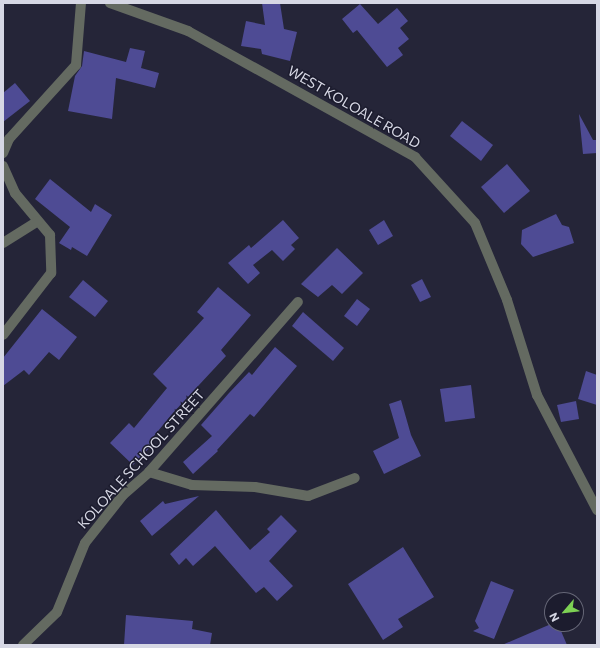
<!DOCTYPE html>
<html>
<head>
<meta charset="utf-8">
<style>
	body { margin:0 }
	#map { position:relative; width:600px; height:648px; overflow:hidden; background:#252538; font-family:Commissioner,sans-serif }
	div>[style] { position:absolute }
	.building>* { inset:0; background:#4e4b94 }
	.minor>* { height:10px; margin:-5px; padding:0 5px; transform-origin:5px; border-radius:5px; background:#646a61 }
	span { translate:-50% -50%; white-space:nowrap; text-align:center; line-height:1.15; -webkit-text-stroke:3px #1c1c2e; paint-order:stroke }
	.street-label { font-size:14px; color:#d6d7e4 }
	.frame { position:absolute; inset:0; border:4px solid #d6d7e4; pointer-events:none }
	.north { position:absolute; left:544px; top:592px; width:40px; height:40px; box-sizing:border-box; background:#1c1c2e; border:1px solid #666777; border-radius:50%; rotate:242deg; font-size:11px; font-weight:700; line-height:16px; text-align:center; color:#d6d7e4 }
	.north::after { content:''; display:block; margin:auto; width:14px; height:18px; background:#7dd154; clip-path:polygon(50% 0,100% 100%,50% 72%,0 100%) }
</style>
</head>
<body>
<div id="map">
	<div class="building">
		<i style="clip-path:polygon(262px 3px,280px 3px,284px 29px,297px 32px,290px 61px,262px 54px,261px 49px,241px 46px,246px 21px,265px 25px)"></i>
		<i style="clip-path:polygon(360px 4px,378px 24px,397px 8px,408px 21px,400px 28px,409px 39px,398px 48px,403px 55px,387px 67px,357px 30px,353px 33px,342px 19px)"></i>
		<i style="clip-path:polygon(130px 48px,145px 51px,141px 68px,159px 73px,155px 88px,116px 78px,112px 119px,68px 111px,75px 76px,82px 66px,84px 51px,126px 62px)"></i>
		<i style="clip-path:polygon(15px 83px,30px 101px,3px 122px,3px 93px)"></i>
		<i style="clip-path:polygon(579px 114px,593px 140px,597px 140px,597px 153px,583px 154px)"></i>
		<i style="clip-path:polygon(462px 121px,493px 145px,481px 161px,450px 136px)"></i>
		<i style="clip-path:polygon(507px 164px,530px 191px,504px 213px,481px 187px)"></i>
		<i style="clip-path:polygon(50px 179px,91px 212px,95px 204px,112px 215px,87px 256px,72px 247px,71px 250px,59px 243px,70px 227px,35px 199px)"></i>
		<i style="clip-path:polygon(556px 214px,562px 225px,569px 227px,574px 243px,533px 257px,521px 244px,522px 230px)"></i>
		<i style="clip-path:polygon(283px 220px,299px 238px,291px 245px,295px 249px,283px 261px,272px 250px,253px 265px,260px 273px,248px 284px,228px 263px,249px 245px,251px 248px)"></i>
		<i style="clip-path:polygon(384px 220px,393px 236px,378px 245px,369px 230px)"></i>
		<i style="clip-path:polygon(337px 248px,363px 273px,342px 294px,332px 285px,318px 297px,301px 284px)"></i>
		<i style="clip-path:polygon(422px 279px,431px 297px,420px 302px,411px 285px)"></i>
		<i style="clip-path:polygon(83px 280px,108px 301px,95px 317px,69px 297px)"></i>
		<i style="clip-path:polygon(218px 287px,251px 315px,221px 350px,226px 356px,172px 414px,149px 442px,152px 445px,133px 465px,110px 443px,129px 423px,134px 428px,167px 388px,153px 374px,204px 318px,197px 312px)"></i>
		<i style="clip-path:polygon(357px 299px,370px 309px,357px 326px,344px 316px)"></i>
		<i style="clip-path:polygon(42px 309px,77px 337px,59px 360px,49px 352px,29px 375px,24px 370px,3px 386px,3px 358px)"></i>
		<i style="clip-path:polygon(303px 312px,344px 348px,333px 361px,292px 326px)"></i>
		<i style="clip-path:polygon(275px 347px,297px 366px,254px 417px,250px 414px,217px 450px,218px 451px,193px 474px,183px 462px,212px 436px,201px 425px,229px 393px,249px 372px,252px 375px)"></i>
		<i style="clip-path:polygon(586px 371px,597px 375px,597px 405px,578px 399px)"></i>
		<i style="clip-path:polygon(471px 385px,475px 418px,445px 422px,440px 389px)"></i>
		<i style="clip-path:polygon(401px 400px,411px 435px,421px 456px,384px 474px,373px 451px,399px 438px,389px 404px)"></i>
		<i style="clip-path:polygon(576px 401px,579px 419px,561px 422px,557px 405px)"></i>
		<i style="clip-path:polygon(199px 496px,152px 536px,140px 521px,163px 501px,165px 504px)"></i>
		<i style="clip-path:polygon(216px 510px,250px 550px,270px 532px,267px 529px,281px 515px,297px 531px,269px 561px,293px 586px,277px 601px,264px 587px,256px 593px,215px 546px,193px 566px,186px 558px,179px 565px,170px 554px)"></i>
		<i style="clip-path:polygon(403px 547px,434px 597px,398px 619px,403px 627px,383px 640px,348px 584px)"></i>
		<i style="clip-path:polygon(491px 581px,514px 590px,494px 639px,473px 631px,479px 628px,475px 621px)"></i>
		<i style="clip-path:polygon(126px 615px,193px 621px,192px 629px,212px 633px,210px 645px,124px 645px)"></i>
		<i style="clip-path:polygon(551px 624px,558px 624px,567px 645px,502px 645px)"></i>
	</div>
	<div class="minor">
		<i style="left:110px;top:3px;width:83px;rotate:19.7deg"></i>
		<i style="left:188px;top:31px;width:260px;rotate:29deg"></i>
		<i style="left:415px;top:157px;width:89px;rotate:47.7deg"></i>
		<i style="left:475px;top:223px;width:83px;rotate:67.4deg"></i>
		<i style="left:507px;top:300px;width:100px;rotate:72.5deg"></i>
		<i style="left:537px;top:395px;width:130px;rotate:62.4deg"></i>
		<i style="left:3px;top:153px;width:15px;rotate:-67deg"></i>
		<i style="left:9px;top:139px;width:100px;rotate:-47.8deg"></i>
		<i style="left:76px;top:65px;width:62px;rotate:-85.4deg"></i>
		<i style="left:3px;top:166px;width:30px;rotate:66deg"></i>
		<i style="left:15px;top:193px;width:55px;rotate:50.2deg"></i>
		<i style="left:50px;top:235px;width:38px;rotate:88deg"></i>
		<i style="left:51px;top:273px;width:78px;rotate:127.7deg"></i>
		<i style="left:3px;top:243px;width:41px;rotate:-32.2deg"></i>
		<i style="left:149px;top:472px;width:45px;rotate:16.8deg"></i>
		<i style="left:192px;top:485px;width:63px;rotate:1.8deg"></i>
		<i style="left:255px;top:487px;width:54px;rotate:9.6deg"></i>
		<i style="left:308px;top:496px;width:50px;rotate:-21deg"></i>
		<i style="left:23px;top:645px;width:47px;rotate:-44.1deg"></i>
		<i style="left:57px;top:612px;width:74px;rotate:-67.9deg"></i>
		<i style="left:85px;top:543px;width:61px;rotate:-51.6deg"></i>
		<i style="left:123px;top:495px;width:35px;rotate:-41deg"></i>
		<i style="left:149px;top:472px;width:226px;rotate:-48.8deg"></i>
	</div>
	<div class="street-label">
		<span style="left:354px;top:107px;rotate:30deg">WEST KOLOALE ROAD</span>
		<span style="left:141px;top:459px;rotate:-48deg">KOLOALE SCHOOL STREET</span>
	</div>
	<div class="frame"></div>
	<div class="north">N</div>
</div>
</body>
</html>
